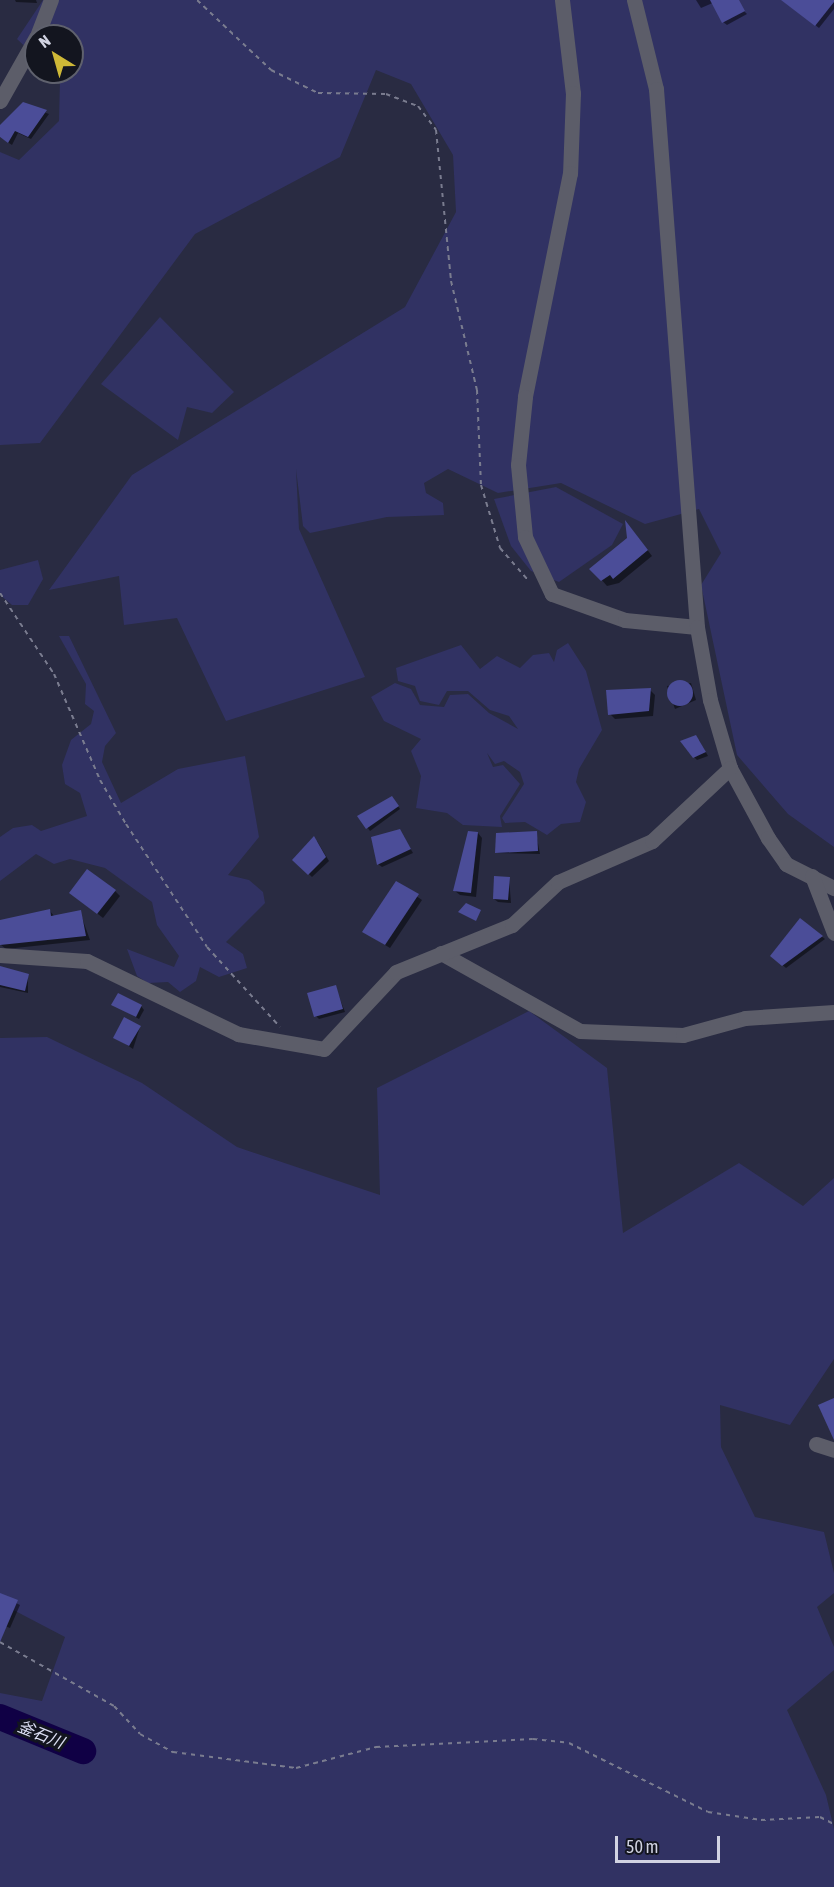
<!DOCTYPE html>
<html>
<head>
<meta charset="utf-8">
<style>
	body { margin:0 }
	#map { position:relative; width:834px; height:1887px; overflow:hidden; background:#292b42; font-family:"Asap Condensed","Noto Sans JP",sans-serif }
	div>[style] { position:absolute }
	.green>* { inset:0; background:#313263 }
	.shadow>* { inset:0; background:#0007 }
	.river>* { height:26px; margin:-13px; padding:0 13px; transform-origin:13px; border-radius:13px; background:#100045 }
	.building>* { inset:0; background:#4b4d98 }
	.round { border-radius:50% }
	.path>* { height:2px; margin-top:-1px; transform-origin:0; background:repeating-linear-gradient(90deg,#7a7c8f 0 4.5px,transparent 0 9px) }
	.minor>* { height:15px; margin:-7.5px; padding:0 7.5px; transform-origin:7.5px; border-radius:7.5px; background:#5c5d69 }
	span { translate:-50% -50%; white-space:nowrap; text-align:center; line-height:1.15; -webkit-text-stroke:6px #13151f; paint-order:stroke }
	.water-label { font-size:16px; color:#dde0f5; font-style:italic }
	.north { position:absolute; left:24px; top:24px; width:60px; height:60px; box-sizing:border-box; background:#13151f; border:2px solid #5f616d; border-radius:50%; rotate:323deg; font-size:16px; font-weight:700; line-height:24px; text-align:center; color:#d1d3e2 }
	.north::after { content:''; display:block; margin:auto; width:21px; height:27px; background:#ceb837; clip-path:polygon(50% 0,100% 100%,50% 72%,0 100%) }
	.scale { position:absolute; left:615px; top:1836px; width:105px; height:27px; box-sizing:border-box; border:3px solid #d1d3e2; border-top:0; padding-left:8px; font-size:18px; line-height:21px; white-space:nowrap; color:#d1d3e2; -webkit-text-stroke:4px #13151f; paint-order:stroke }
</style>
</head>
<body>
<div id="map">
	<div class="green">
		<i style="clip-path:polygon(43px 0,834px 0,834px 847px,788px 814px,737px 755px,701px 585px,721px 553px,699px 509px,645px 524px,561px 483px,498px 493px,448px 469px,424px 483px,426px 493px,443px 503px,444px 515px,387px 517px,310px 533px,303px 526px,296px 469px,299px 529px,365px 677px,226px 721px,177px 618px,124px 625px,119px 576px,49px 590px,132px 475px,405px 307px,456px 212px,453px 155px,411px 84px,376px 70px,340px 157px,195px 234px,40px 443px,0 445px,0 152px,19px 160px,59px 121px,60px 80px,52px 72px,72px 72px,72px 36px,36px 36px,36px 57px,17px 39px)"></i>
		<i style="clip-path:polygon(160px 317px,234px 392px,212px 413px,187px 407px,178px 440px,101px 384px)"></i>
		<i style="clip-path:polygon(556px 487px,623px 524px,612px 545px,559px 582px,531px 571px,511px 546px,494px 499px)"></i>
		<i style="clip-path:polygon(38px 560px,43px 579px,28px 605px,12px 605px,0 595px,0 570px)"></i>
		<i style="clip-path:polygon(59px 636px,69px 636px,116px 733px,105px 746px,102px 762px,121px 803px,178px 769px,245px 756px,259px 837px,228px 875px,249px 880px,263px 892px,265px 903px,226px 942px,243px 954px,247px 968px,219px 977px,200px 967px,196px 981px,180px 992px,168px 982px,148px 983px,137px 976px,127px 949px,174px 967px,179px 956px,157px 925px,152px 902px,105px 868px,70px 859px,54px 864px,36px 854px,0 881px,0 837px,13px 828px,32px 825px,41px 831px,87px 816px,80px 793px,65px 784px,62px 765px,71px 740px,91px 724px,94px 711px,85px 704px,86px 684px)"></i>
		<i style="clip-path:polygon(568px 643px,586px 671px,602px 730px,579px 769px,576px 782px,586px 802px,580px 822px,561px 824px,547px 835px,525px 822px,505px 823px,502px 818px,524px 784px,520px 772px,504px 761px,495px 764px,487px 753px,493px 767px,503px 765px,520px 784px,500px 816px,502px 827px,463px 825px,447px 813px,416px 808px,421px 776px,411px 751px,421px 739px,384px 721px,371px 697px,395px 683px,411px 689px,420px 705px,444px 707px,450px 695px,468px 694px,489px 713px,518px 729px,509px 716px,490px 710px,468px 691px,447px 691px,439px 705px,420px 701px,415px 686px,398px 681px,396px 668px,461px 645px,480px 669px,497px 656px,520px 668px,533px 655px,549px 653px,554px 662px,557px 650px)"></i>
		<i style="clip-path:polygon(529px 1011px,607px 1068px,623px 1233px,739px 1163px,803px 1206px,834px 1178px,834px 1359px,790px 1425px,720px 1405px,721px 1447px,755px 1517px,824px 1532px,834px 1573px,834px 1593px,817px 1607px,834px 1647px,834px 1670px,787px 1710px,826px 1795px,834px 1829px,834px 1887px,0 1887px,0 1693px,42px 1701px,65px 1637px,0 1603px,0 1038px,47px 1037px,142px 1083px,237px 1147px,380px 1195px,377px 1088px)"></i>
	</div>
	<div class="shadow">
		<i style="clip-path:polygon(15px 0,36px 0,37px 3px,16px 2px)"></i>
		<i style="clip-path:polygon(696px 0,714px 0,715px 2px,701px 8px)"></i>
		<i style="clip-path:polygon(733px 0,747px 14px,727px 25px,723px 22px)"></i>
		<i style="clip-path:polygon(783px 0,834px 0,834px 9px,819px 28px)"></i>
		<i style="clip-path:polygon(23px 104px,49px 114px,31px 139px,18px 133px,12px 145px,0 137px,0 127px)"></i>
		<i style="clip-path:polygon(630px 527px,652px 556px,619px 583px,607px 586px,592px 569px,629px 539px)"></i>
		<i style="clip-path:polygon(691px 683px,696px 700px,675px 709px,667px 686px)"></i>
		<i style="clip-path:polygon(650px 690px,655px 695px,653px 716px,615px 719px,610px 714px)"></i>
		<i style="clip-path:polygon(699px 740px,708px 756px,697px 760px,694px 757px)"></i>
		<i style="clip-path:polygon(394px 800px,400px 809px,370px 831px,359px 816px)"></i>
		<i style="clip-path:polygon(400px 831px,413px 853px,382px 867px,378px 864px)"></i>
		<i style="clip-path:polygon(478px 833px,482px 838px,476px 897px,460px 895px,455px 891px)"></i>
		<i style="clip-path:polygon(536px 833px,540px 854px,496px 853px)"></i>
		<i style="clip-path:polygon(317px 841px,329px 861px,312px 877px,294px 860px)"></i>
		<i style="clip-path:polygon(509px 878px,511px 903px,498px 902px,494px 899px)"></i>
		<i style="clip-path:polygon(397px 883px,422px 900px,390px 948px,364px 932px)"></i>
		<i style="clip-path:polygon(115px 891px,120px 896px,103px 918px,71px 893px)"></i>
		<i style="clip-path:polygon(50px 911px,54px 916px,80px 912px,90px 940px,6px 949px,1px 945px,0 921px)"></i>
		<i style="clip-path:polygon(800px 920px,825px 939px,786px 968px,772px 956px)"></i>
		<i style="clip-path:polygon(0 968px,28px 975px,28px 993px,0 987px)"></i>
		<i style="clip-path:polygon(335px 986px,345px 1012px,319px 1019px,316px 1016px)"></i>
		<i style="clip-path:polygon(113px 1004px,141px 1006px,144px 1010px,139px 1019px)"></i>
		<i style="clip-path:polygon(140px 1027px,133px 1049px,115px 1037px)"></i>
		<i style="clip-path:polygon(0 1595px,20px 1605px,10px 1628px,0 1624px)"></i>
	</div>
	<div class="river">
		<i style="left:0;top:1717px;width:90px;rotate:22.3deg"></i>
	</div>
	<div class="building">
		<i style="clip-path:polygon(710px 0,739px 0,745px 11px,722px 23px)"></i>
		<i style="clip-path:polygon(781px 0,834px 0,834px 2px,815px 26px)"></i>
		<i style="clip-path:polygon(23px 102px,47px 110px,28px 137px,15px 131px,8px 143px,0 137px,0 125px)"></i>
		<i style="clip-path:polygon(625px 520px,648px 550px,613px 579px,610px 575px,601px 581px,589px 569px,627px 538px)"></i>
		<i class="round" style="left:667px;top:680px;width:26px;height:26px"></i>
		<i style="clip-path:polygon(651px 688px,649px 711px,608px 715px,606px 690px)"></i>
		<i style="clip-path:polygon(696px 735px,706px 752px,693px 758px,680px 741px)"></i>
		<i style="clip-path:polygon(392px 796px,399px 806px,366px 829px,357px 816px)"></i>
		<i style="clip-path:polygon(400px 829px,411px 849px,377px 865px,371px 837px)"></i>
		<i style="clip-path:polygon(468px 831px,478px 832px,471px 893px,453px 891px)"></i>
		<i style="clip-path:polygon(537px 831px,538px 851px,495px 853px,496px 833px)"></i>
		<i style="clip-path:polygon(314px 836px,326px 857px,308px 875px,292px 860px)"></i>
		<i style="clip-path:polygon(87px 869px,116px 890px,97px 914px,69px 893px)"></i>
		<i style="clip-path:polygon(494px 876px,510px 877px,508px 900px,493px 899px)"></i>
		<i style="clip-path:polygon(396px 881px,419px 894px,385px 945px,362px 932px)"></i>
		<i style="clip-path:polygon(466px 903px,481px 910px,476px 921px,458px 912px)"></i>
		<i style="clip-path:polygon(50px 909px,51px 916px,81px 910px,86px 936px,0 945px,0 920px)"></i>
		<i style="clip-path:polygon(800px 918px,823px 936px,782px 966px,770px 956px)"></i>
		<i style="clip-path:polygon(0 966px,29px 974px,25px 991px,0 985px)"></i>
		<i style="clip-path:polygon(336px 985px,343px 1009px,314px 1017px,307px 993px)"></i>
		<i style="clip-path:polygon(118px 993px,142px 1005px,136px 1017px,111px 1005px)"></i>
		<i style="clip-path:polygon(124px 1017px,141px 1026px,129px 1046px,113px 1038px)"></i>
		<i style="clip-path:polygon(834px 1398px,834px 1440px,818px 1405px)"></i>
		<i style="clip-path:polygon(0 1593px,18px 1600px,0 1642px)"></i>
	</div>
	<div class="path">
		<i style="left:197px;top:0;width:102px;rotate:43.4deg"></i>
		<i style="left:271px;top:70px;width:52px;rotate:26.1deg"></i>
		<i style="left:318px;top:93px;width:68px;rotate:0.8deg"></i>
		<i style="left:386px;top:94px;width:34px;rotate:21deg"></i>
		<i style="left:418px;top:106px;width:30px;rotate:53deg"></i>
		<i style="left:436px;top:130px;width:152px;rotate:84.3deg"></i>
		<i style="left:451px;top:281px;width:112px;rotate:76.6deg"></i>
		<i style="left:477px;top:390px;width:95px;rotate:87.6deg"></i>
		<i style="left:481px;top:485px;width:66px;rotate:73.2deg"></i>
		<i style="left:500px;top:548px;width:41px;rotate:48.9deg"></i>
		<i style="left:0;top:593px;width:97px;rotate:56.3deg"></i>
		<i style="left:54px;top:674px;width:116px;rotate:66.5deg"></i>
		<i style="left:100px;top:780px;width:51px;rotate:59.4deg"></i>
		<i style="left:126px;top:824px;width:147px;rotate:56.6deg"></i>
		<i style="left:207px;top:947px;width:108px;rotate:47.6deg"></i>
		<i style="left:0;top:1642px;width:131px;rotate:29.3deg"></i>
		<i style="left:114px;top:1706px;width:38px;rotate:47deg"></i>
		<i style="left:140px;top:1734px;width:38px;rotate:29deg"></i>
		<i style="left:173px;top:1752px;width:124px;rotate:7.4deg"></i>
		<i style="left:296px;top:1768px;width:83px;rotate:-14.7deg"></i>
		<i style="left:376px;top:1747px;width:157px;rotate:-2.9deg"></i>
		<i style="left:533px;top:1739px;width:36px;rotate:6deg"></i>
		<i style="left:569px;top:1743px;width:155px;rotate:26.4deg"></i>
		<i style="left:708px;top:1812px;width:54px;rotate:8.6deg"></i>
		<i style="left:761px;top:1820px;width:59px;rotate:-2.9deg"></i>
		<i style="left:820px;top:1817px;width:16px;rotate:27deg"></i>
	</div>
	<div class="minor">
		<i style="left:562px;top:0;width:94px;rotate:83.3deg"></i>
		<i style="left:573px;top:93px;width:80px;rotate:92.1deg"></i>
		<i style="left:570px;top:173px;width:228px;rotate:101.4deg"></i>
		<i style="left:525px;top:397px;width:68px;rotate:95.9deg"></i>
		<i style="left:518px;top:465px;width:72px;rotate:84.4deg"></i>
		<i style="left:525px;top:537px;width:63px;rotate:64.7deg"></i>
		<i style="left:552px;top:594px;width:77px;rotate:19.6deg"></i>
		<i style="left:625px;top:620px;width:72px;rotate:5.6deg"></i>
		<i style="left:634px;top:0;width:92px;rotate:76.1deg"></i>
		<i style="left:656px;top:89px;width:540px;rotate:85.64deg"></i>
		<i style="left:697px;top:627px;width:74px;rotate:79.9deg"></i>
		<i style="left:710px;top:700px;width:71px;rotate:73.6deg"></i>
		<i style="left:730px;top:768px;width:80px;rotate:61.5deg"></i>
		<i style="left:768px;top:838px;width:32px;rotate:55deg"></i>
		<i style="left:786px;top:864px;width:54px;rotate:26.6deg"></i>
		<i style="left:37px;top:36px;width:39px;rotate:-69deg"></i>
		<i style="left:0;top:101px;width:73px;rotate:-60.6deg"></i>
		<i style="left:812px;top:876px;width:61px;rotate:68.9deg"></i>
		<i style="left:441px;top:953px;width:159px;rotate:29.3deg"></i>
		<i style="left:580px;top:1031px;width:103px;rotate:2.2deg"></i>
		<i style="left:683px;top:1035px;width:64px;rotate:-15.3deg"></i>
		<i style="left:745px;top:1018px;width:89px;rotate:-3.9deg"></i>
		<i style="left:0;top:955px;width:87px;rotate:3.9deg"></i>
		<i style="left:87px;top:961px;width:168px;rotate:25.8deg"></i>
		<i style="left:238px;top:1034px;width:87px;rotate:9.9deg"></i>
		<i style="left:324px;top:1049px;width:105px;rotate:-46.9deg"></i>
		<i style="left:396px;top:972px;width:125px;rotate:-22.1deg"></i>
		<i style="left:512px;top:925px;width:63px;rotate:-43.1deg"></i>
		<i style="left:558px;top:882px;width:103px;rotate:-23.6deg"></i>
		<i style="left:652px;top:841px;width:107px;rotate:-43.1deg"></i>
		<i style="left:816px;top:1444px;width:19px;rotate:18deg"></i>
	</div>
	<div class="water-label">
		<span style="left:41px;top:1734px;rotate:22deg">釜石川</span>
	</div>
	<div class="north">N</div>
	<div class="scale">50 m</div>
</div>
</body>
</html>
